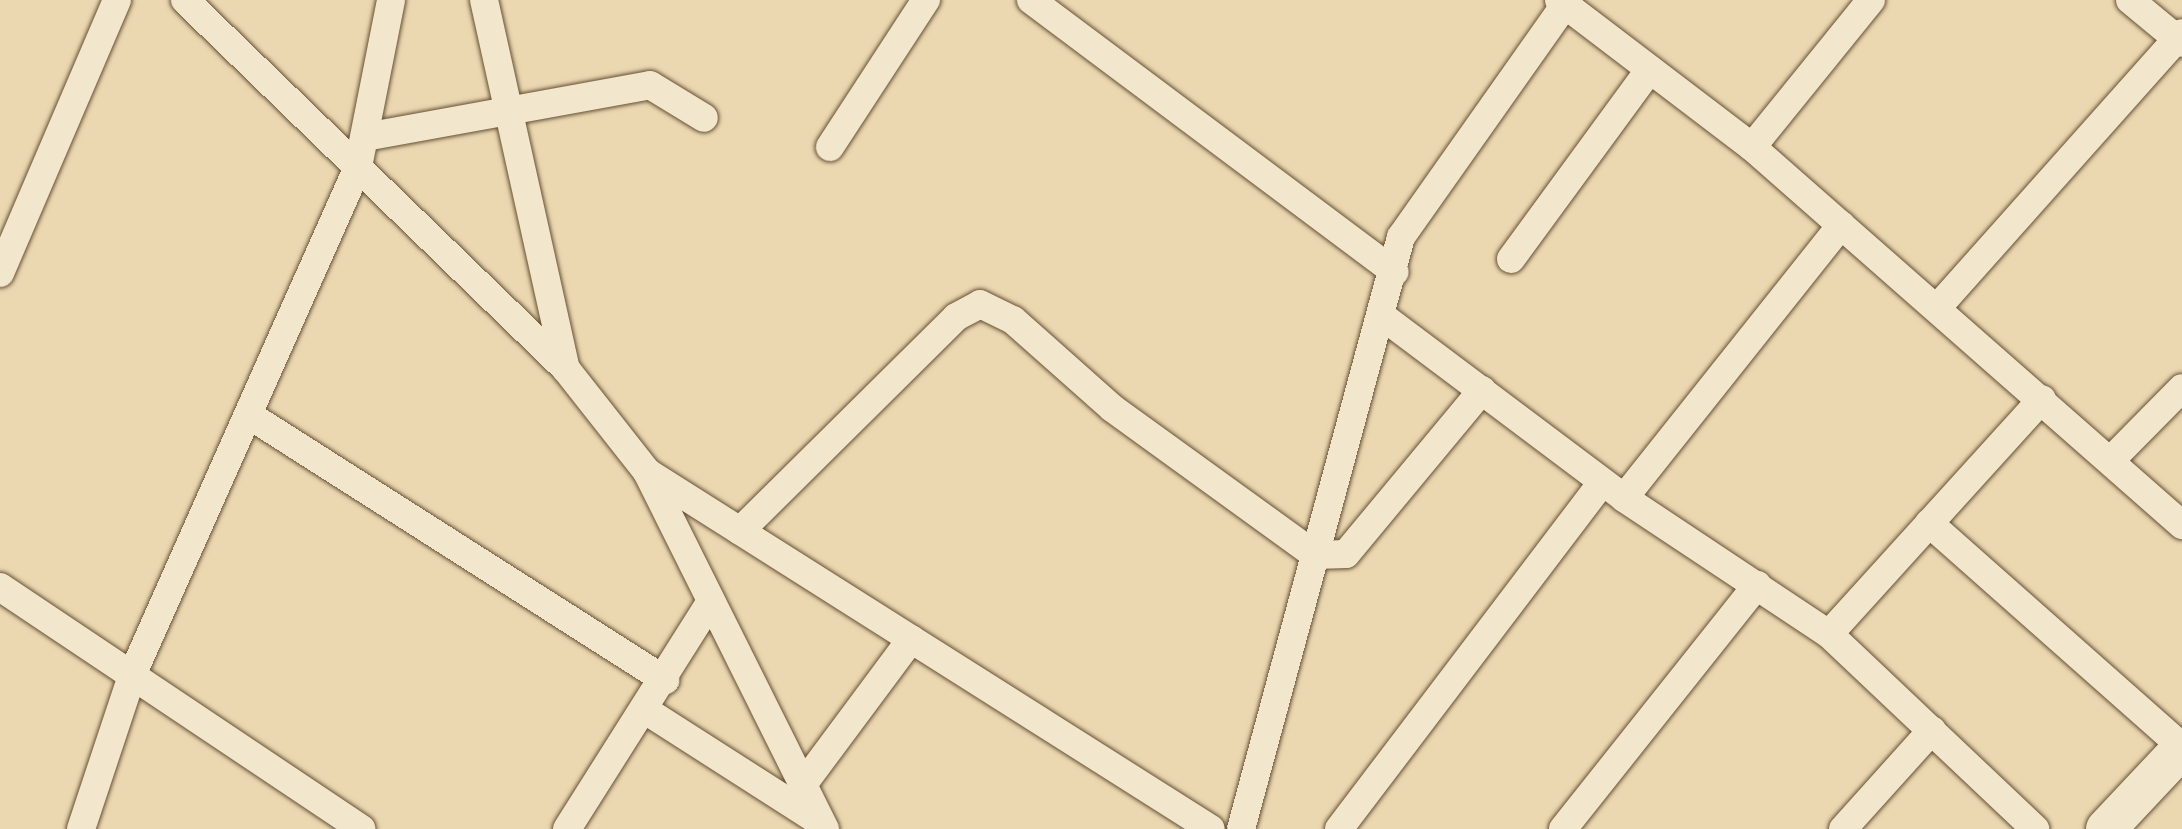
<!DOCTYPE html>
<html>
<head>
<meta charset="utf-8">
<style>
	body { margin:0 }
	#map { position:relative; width:2182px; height:829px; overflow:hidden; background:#ebd8b1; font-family:"IM FELL French Canon",serif }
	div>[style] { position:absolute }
	.roads { filter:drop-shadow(0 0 2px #665034) drop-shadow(0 0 2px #665034) }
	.street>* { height:28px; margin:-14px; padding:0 14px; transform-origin:14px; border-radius:14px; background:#f2e6cc }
	.secondary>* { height:40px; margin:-20px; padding:0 20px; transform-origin:20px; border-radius:20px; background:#f2e6cc }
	span { translate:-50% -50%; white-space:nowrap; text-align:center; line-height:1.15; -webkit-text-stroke:7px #f2e6cc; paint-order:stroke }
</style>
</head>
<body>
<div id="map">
	<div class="roads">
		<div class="street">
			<i style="left:185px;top:0;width:530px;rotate:44.08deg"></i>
			<i style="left:566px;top:369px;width:131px;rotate:51.8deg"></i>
			<i style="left:647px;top:472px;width:399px;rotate:63.5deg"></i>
			<i style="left:484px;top:0;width:378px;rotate:77.5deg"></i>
			<i style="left:1031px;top:0;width:454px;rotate:36.8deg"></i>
			<i style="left:1559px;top:0;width:243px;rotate:37.3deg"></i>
			<i style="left:1752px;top:147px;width:573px;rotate:41.32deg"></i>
			<i style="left:2130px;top:0;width:67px;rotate:39.6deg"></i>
			<i style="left:365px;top:137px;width:290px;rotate:-10.3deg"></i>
			<i style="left:650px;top:85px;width:63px;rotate:31.4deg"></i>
			<i style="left:830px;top:147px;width:176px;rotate:-56.9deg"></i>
			<i style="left:1752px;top:147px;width:189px;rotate:-51deg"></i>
			<i style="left:1511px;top:259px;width:235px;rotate:-53.8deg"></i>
			<i style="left:0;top:273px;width:297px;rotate:-66.8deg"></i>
			<i style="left:1937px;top:308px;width:368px;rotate:-48.3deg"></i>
			<i style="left:1382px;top:316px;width:303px;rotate:36.9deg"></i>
			<i style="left:1624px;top:498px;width:246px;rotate:33.6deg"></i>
			<i style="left:1829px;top:634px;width:284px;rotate:43.4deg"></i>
			<i style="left:252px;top:417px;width:490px;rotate:32.5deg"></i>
			<i style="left:2113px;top:458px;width:98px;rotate:-45.4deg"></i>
			<i style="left:647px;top:472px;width:667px;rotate:32.33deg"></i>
			<i style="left:1624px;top:498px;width:349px;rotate:-51.5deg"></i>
			<i style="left:1929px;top:523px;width:338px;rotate:41.5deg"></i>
			<i style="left:740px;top:531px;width:304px;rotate:-44.7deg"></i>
			<i style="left:956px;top:317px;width:27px;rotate:-28deg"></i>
			<i style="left:980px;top:304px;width:37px;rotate:26deg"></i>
			<i style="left:1013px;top:320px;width:132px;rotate:41.6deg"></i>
			<i style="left:1112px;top:408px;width:251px;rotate:35.9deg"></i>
			<i style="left:1315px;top:555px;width:31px;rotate:-2deg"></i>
			<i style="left:1346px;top:554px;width:213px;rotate:-50.3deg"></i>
			<i style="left:0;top:587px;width:435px;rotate:33.8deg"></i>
			<i style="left:1829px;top:634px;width:317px;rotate:-47.8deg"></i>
			<i style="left:645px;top:710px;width:208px;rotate:32.6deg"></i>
			<i style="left:802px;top:786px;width:183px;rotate:-53.4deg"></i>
			<i style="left:81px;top:829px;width:164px;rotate:-71.6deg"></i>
			<i style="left:133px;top:673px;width:554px;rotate:-66.03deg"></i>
			<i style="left:358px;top:167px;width:170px;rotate:-78.8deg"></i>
			<i style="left:567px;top:829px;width:264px;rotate:-57.7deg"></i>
			<i style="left:1241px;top:829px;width:613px;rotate:-74.88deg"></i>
			<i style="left:1401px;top:237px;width:290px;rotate:-54.8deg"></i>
			<i style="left:1339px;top:829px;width:435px;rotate:-52.8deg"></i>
			<i style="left:1563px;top:829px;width:312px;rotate:-51.5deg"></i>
			<i style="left:1843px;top:829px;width:133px;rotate:-48deg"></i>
		</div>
		<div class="secondary">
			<i style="left:2106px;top:829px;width:111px;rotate:-46.8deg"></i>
		</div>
	</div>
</div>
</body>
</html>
